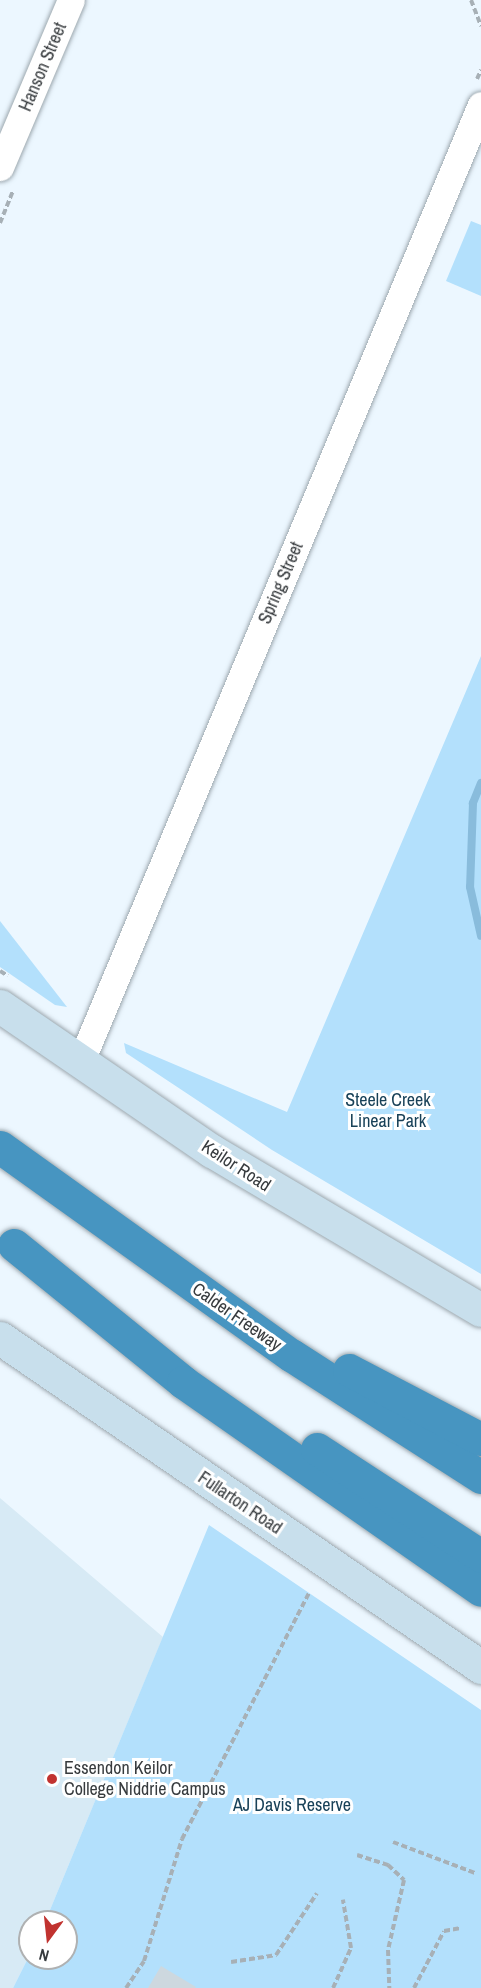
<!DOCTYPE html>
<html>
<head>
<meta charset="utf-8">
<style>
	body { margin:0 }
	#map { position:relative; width:481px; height:1988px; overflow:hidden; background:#ecf7ff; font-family:"Archivo Narrow",sans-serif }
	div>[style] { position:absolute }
	.built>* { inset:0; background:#d7eaf5 }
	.green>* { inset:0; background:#b3e0fc }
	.stream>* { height:8px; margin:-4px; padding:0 4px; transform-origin:4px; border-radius:4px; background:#89bcdc }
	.building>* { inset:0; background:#cdd8df }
	.path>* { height:4px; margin-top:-2px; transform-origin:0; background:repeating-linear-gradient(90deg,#a7b0b6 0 6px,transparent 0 9px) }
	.roads { filter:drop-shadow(0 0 2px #9da8af) drop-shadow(0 0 2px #9da8af) }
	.minor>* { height:27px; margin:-13.5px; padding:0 13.5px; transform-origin:13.5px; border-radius:13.5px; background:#fff }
	.secondary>* { height:33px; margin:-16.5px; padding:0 16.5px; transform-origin:16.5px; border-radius:16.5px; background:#c8dfec }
	.motorway>* { height:33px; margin:-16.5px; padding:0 16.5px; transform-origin:16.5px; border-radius:16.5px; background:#4795c1 }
	.dots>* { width:16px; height:16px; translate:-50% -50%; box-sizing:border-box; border:3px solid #fff; border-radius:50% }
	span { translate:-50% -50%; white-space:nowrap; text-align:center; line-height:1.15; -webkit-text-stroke:6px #fff; paint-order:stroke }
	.street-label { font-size:18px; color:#373b3e }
	.park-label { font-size:18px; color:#184158 }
	.poi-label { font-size:18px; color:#373b3e }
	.left { translate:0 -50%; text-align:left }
	.north { position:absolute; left:18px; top:1910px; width:60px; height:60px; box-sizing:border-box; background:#fff; border:2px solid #afb1b2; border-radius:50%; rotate:195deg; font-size:16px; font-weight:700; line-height:24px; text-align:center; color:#373b3e }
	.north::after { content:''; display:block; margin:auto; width:21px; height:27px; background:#c13330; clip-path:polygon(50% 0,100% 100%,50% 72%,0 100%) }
</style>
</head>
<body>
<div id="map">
	<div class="built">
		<i style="clip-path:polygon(0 1498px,163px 1637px,45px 1922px,30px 1922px,30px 1954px,13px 1988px,0 1988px)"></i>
	</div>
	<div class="green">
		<i style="clip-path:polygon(471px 221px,481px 225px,481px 296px,446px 281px)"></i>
		<i style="clip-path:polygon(481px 656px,481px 1274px,272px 1150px,126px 1053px,124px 1043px,287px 1112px)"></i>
		<i style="clip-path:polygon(0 921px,67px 1007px,55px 1005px,0 967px)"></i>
		<i style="clip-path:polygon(209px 1525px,481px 1710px,481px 1988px,13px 1988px,30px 1954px,66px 1958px,66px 1922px,45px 1922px)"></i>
	</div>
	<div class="stream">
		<i style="left:481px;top:783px;width:22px;rotate:112deg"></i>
		<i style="left:473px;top:803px;width:84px;rotate:92deg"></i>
		<i style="left:470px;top:887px;width:50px;rotate:77.3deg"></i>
	</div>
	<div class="building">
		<i style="clip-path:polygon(161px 1966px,196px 1987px,195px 1988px,148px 1988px)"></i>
	</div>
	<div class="path">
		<i style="left:471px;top:0;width:28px;rotate:69deg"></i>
		<i style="left:477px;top:79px;width:10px;rotate:-66deg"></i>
		<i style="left:0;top:223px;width:35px;rotate:-68deg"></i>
		<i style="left:0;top:971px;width:9px;rotate:32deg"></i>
		<i style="left:393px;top:1842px;width:88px;rotate:20.7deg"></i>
		<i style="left:357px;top:1855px;width:33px;rotate:18deg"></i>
		<i style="left:388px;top:1865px;width:22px;rotate:43deg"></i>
		<i style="left:404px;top:1880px;width:72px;rotate:102.9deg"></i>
		<i style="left:388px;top:1950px;width:38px;rotate:88deg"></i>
		<i style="left:231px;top:1962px;width:46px;rotate:-8.8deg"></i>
		<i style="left:276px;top:1955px;width:74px;rotate:-56.5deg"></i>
		<i style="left:126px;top:1988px;width:32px;rotate:-56deg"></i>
		<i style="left:144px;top:1961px;width:128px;rotate:-72.7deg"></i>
		<i style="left:182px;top:1839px;width:277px;rotate:-62.7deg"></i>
		<i style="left:333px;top:1988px;width:44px;rotate:-65.8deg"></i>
		<i style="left:351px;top:1948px;width:49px;rotate:-99.5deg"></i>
		<i style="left:414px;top:1988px;width:64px;rotate:-62.2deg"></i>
		<i style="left:444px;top:1931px;width:17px;rotate:-10deg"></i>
	</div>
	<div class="roads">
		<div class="minor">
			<i style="left:0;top:167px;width:181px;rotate:-67deg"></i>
			<i style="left:81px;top:1061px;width:1036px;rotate:-67.3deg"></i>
		</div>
		<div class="secondary">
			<i style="left:0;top:1006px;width:257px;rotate:34.4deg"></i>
			<i style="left:212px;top:1151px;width:312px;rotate:30.6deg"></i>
			<i style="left:0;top:1338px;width:583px;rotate:34.37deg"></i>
		</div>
		<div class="motorway">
			<i style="left:0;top:1147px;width:358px;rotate:35.6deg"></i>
			<i style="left:291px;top:1355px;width:226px;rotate:32.7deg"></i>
			<i style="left:14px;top:1245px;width:218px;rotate:39deg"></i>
			<i style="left:183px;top:1382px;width:363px;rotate:34.9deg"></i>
			<i style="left:349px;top:1370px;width:149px;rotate:27.6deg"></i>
			<i style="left:317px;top:1449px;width:196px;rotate:33.1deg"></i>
		</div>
	</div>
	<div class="dots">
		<i style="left:52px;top:1779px;background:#c13330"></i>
	</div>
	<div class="street-label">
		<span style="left:43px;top:67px;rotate:-67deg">Hanson Street</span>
		<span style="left:281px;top:583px;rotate:-67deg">Spring Street</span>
		<span style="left:236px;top:1166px;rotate:33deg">Keilor Road</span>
		<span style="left:237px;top:1317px;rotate:35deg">Calder Freeway</span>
		<span style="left:240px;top:1503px;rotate:34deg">Fullarton Road</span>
	</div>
	<div class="park-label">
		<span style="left:388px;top:1111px">Steele Creek<br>Linear Park</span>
		<span style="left:292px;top:1805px">AJ Davis Reserve</span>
	</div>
	<div class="poi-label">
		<span class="left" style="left:64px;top:1779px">Essendon Keilor<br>College Niddrie Campus</span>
	</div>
	<div class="north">N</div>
</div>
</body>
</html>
